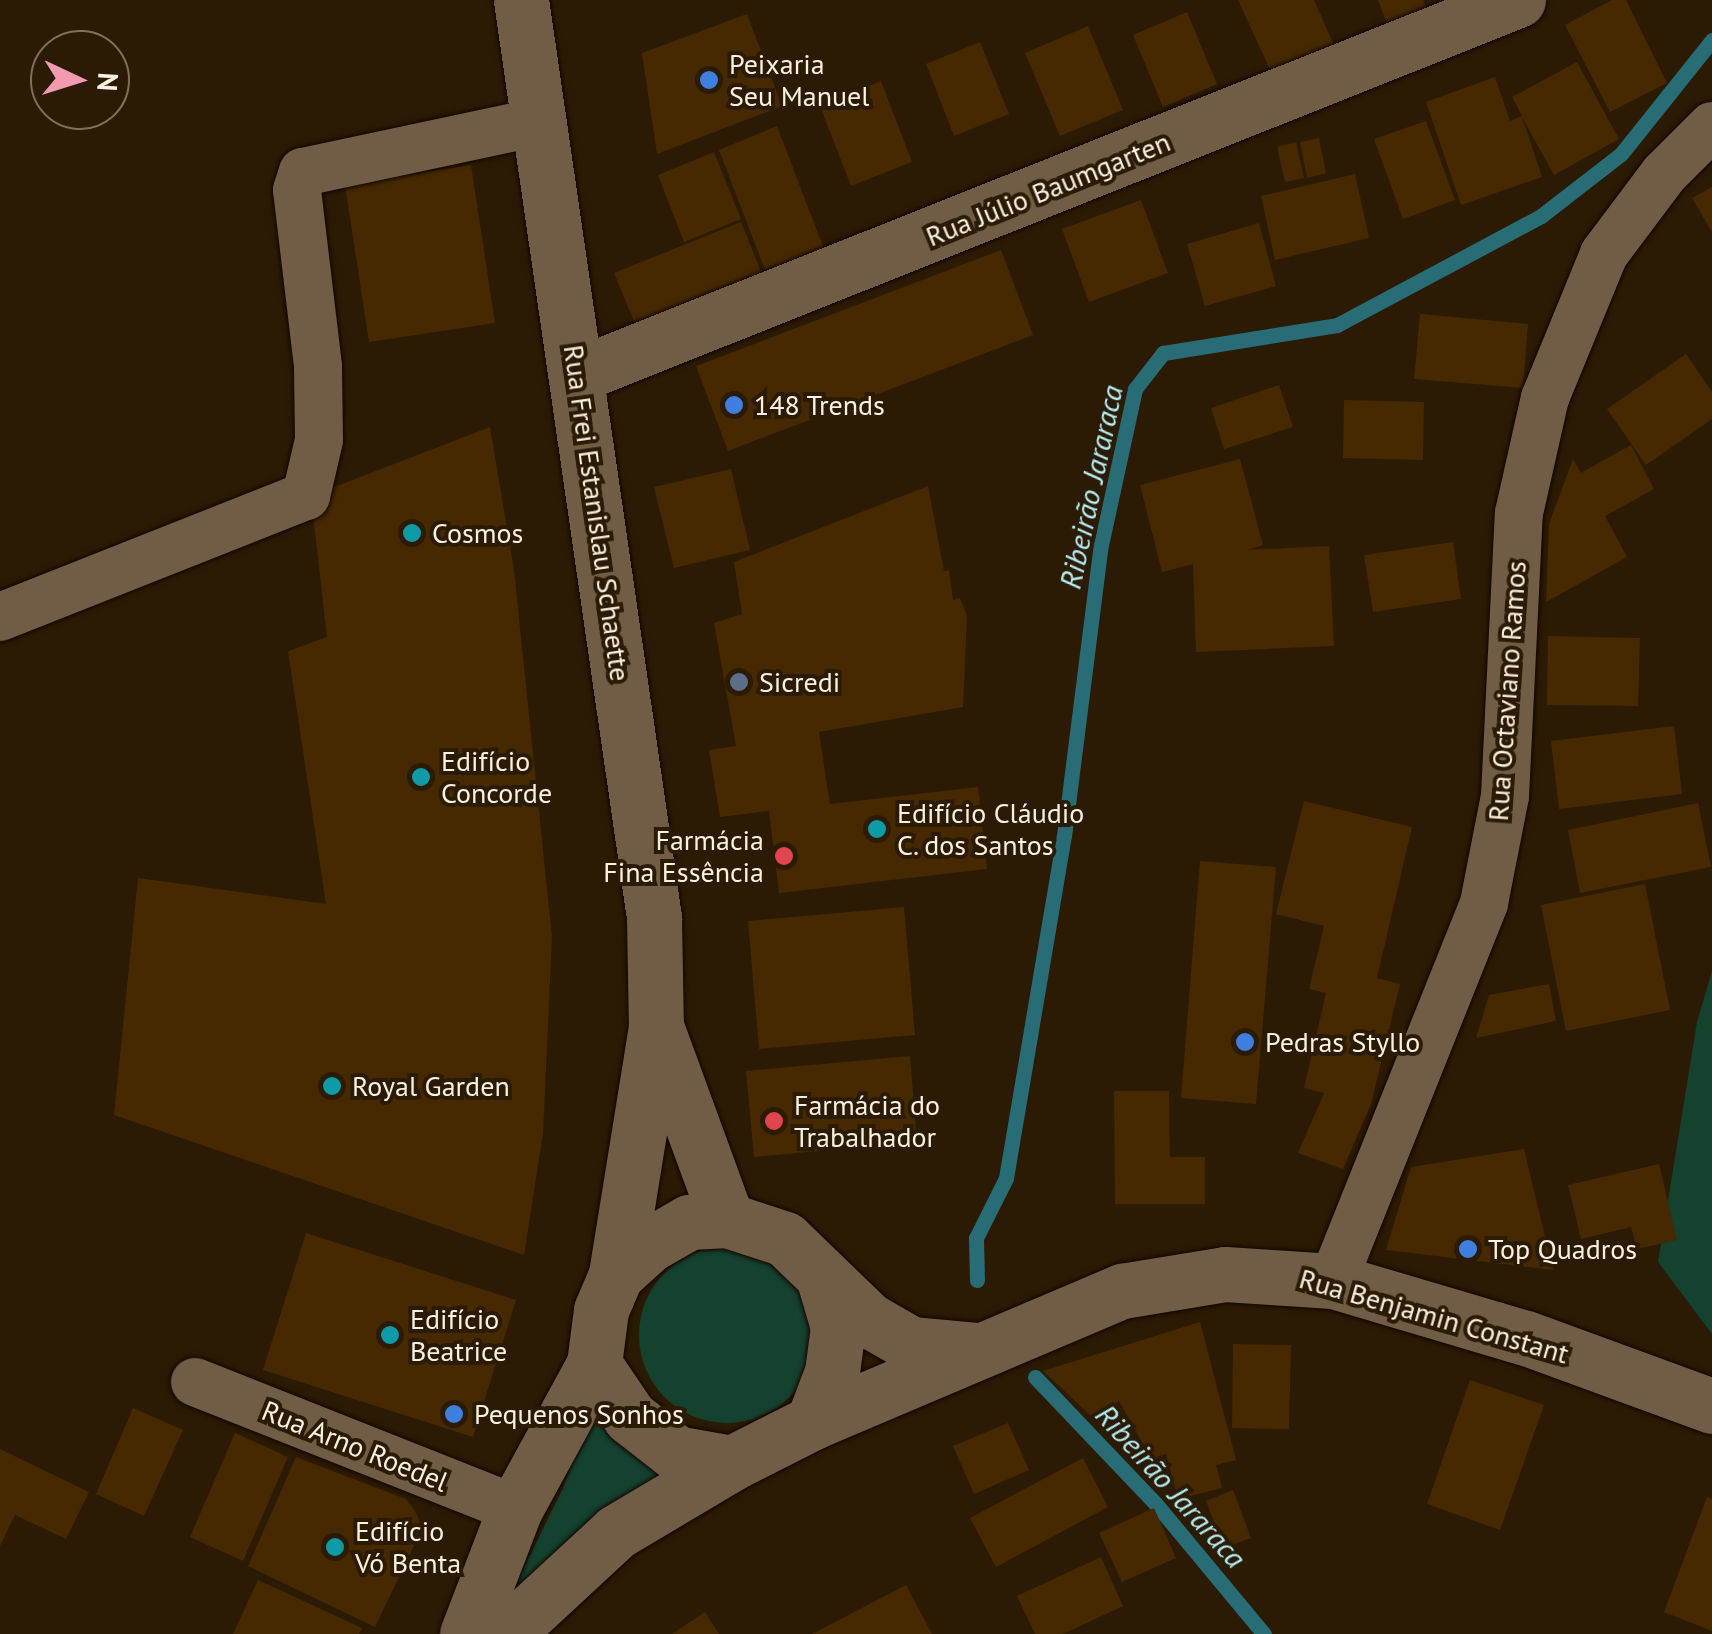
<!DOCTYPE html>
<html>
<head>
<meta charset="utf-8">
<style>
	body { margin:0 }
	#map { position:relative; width:1712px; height:1634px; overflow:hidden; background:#2b1b04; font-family:"PT Sans",sans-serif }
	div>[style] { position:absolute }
	.green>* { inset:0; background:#15412f }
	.round { border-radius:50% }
	.stream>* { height:15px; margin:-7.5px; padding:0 7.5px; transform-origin:7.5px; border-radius:7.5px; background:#286d76 }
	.building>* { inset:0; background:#462900 }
	.roads { filter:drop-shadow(0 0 2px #130500) drop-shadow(0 0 2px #130500) }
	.minor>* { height:48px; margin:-24px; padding:0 24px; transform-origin:24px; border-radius:24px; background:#715d45 }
	.tertiary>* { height:55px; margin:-27.5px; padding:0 27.5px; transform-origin:27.5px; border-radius:27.5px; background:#715d45 }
	.secondary>* { height:55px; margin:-27.5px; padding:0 27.5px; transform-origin:27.5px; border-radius:27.5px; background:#715d45 }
	.dots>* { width:28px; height:28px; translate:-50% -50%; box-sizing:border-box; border:5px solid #2b1b04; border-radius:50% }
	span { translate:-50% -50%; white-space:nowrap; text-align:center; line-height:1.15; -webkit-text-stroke:8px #2b1b04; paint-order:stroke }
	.poi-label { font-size:28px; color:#fbf0e2 }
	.left { translate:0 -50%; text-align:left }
	.right { translate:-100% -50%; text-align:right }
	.street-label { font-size:28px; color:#fbf0e2 }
	.water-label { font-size:30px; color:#b5edf6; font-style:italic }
	.north { position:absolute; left:30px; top:30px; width:100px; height:100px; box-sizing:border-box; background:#2b1b04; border:2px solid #7e705d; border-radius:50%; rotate:94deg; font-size:28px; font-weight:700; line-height:40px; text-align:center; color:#fbf0e2 }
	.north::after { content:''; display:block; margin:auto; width:35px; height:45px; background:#f29aaf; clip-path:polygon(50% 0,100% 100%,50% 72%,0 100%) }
</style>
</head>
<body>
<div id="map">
	<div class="green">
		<i style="clip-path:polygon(1712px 971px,1712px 1334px,1658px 1262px,1697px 1022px)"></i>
		<i class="round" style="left:639px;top:1247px;width:176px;height:176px"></i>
		<i style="clip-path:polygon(593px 1404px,661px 1476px,512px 1592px,563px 1488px)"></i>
	</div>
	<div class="stream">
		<i style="left:977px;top:1280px;width:42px;rotate:-91.4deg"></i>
		<i style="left:976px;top:1238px;width:67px;rotate:-63.4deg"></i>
		<i style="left:1006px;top:1178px;width:347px;rotate:-80.4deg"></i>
		<i style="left:1064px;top:836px;width:293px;rotate:-82.8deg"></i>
		<i style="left:1101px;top:545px;width:160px;rotate:-77.7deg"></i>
		<i style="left:1135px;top:389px;width:46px;rotate:-52.1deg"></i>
		<i style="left:1163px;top:353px;width:176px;rotate:-9.1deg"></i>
		<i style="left:1337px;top:325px;width:231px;rotate:-28.1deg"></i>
		<i style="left:1541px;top:216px;width:101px;rotate:-37.8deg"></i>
		<i style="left:1621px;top:154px;width:146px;rotate:-51.4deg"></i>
		<i style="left:1035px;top:1377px;width:175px;rotate:46.4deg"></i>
		<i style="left:1156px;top:1504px;width:169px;rotate:50.3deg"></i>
	</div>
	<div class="building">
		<i style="clip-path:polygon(1238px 0,1314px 0,1334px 45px,1272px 74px)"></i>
		<i style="clip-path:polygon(1378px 0,1423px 0,1429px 14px,1390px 31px)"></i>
		<i style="clip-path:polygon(1612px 0,1626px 0,1667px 83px,1610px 112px,1565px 25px)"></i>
		<i style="clip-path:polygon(1187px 12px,1217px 84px,1163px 107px,1133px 35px)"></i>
		<i style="clip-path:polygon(747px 14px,782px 106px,657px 154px,642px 53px)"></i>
		<i style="clip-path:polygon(1088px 26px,1123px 110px,1060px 136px,1025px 53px)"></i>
		<i style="clip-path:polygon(980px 42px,1009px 114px,954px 136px,926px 64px)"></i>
		<i style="clip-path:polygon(1577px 62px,1619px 139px,1554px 175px,1522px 117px,1542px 177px,1461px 205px,1426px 102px,1495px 77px,1510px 121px,1522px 116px,1512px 97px)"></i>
		<i style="clip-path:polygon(881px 81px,912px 162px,851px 186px,820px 106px)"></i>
		<i style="clip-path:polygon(1426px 121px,1455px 200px,1403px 219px,1374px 139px)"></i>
		<i style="clip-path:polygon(777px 126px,825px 252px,767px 275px,719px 150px)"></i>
		<i style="clip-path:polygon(1319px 138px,1326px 173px,1307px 178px,1300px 142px)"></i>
		<i style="clip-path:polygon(1296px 142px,1304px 178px,1285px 182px,1277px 147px)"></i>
		<i style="clip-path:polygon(714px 152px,741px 219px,684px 242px,658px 175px)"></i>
		<i style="clip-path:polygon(471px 165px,495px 323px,369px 342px,345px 185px)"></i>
		<i style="clip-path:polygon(1355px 174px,1369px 238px,1275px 260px,1261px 196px)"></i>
		<i style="clip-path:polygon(1712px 187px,1712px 232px,1692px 198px)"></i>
		<i style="clip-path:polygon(1141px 200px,1168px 273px,1089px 302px,1062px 229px)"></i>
		<i style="clip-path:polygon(741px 222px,768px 289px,636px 326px,614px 273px)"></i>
		<i style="clip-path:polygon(1259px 223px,1276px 286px,1205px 306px,1187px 244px)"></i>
		<i style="clip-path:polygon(1001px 250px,1033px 335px,728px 451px,696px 366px)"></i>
		<i style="clip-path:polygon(1420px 314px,1528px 324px,1523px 388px,1414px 379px)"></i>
		<i style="clip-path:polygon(1686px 354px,1712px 392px,1712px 419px,1646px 465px,1607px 409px)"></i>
		<i style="clip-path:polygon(1279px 385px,1293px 427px,1224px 449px,1211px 408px)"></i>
		<i style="clip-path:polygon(1344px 400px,1424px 402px,1423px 460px,1343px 458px)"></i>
		<i style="clip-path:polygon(490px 427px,514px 570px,552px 937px,543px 1134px,524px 1255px,114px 1115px,138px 878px,326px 904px,288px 651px,327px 637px,311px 496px)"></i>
		<i style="clip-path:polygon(1631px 445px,1654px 489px,1605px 516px,1627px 557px,1546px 602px,1549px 524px,1573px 459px,1581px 473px)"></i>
		<i style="clip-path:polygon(1240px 459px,1263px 545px,1247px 550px,1329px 546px,1334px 646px,1196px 652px,1193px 564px,1162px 572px,1140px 485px)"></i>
		<i style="clip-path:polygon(731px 469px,750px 550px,674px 568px,654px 487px)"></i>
		<i style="clip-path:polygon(928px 486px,944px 571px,949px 570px,953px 600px,960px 598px,967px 616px,963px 707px,819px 732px,830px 804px,978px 787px,987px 869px,779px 893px,769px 811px,720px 817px,709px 750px,736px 746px,714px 623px,742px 614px,734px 562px)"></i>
		<i style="clip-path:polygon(1453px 542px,1461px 599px,1373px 612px,1364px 555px)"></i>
		<i style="clip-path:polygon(1548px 636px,1640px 638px,1638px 706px,1547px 705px)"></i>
		<i style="clip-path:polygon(1674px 726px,1682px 794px,1559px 809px,1551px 741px)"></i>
		<i style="clip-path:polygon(1304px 801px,1412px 827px,1377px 978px,1400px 984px,1371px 1104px,1343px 1169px,1298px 1153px,1324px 1093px,1304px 1088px,1326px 993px,1309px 989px,1324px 926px,1276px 914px)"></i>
		<i style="clip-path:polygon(1698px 803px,1711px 867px,1580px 893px,1568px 830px)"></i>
		<i style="clip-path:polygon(1200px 861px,1276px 867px,1256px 1104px,1181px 1098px)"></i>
		<i style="clip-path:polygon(1645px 884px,1670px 1010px,1566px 1031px,1541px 905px)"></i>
		<i style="clip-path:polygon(904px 907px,915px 1035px,759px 1049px,748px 921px)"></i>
		<i style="clip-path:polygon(1549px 984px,1556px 1021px,1476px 1038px,1489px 995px)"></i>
		<i style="clip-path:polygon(910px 1056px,917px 1142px,754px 1157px,746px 1071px)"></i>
		<i style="clip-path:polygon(1114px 1091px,1169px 1091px,1170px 1157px,1205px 1157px,1205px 1204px,1115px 1204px)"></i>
		<i style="clip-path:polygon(1524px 1149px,1553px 1270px,1386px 1250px,1411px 1167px)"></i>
		<i style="clip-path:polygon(1659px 1164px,1677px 1240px,1637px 1249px,1631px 1227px,1581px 1239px,1568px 1185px)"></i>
		<i style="clip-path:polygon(306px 1233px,516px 1300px,473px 1437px,263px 1370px)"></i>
		<i style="clip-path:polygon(1200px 1322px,1236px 1460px,1216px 1465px,1222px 1488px,1178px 1499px,1166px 1454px,1151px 1459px,1119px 1401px,1091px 1416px,1043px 1371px)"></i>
		<i style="clip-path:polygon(1233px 1344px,1291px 1345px,1289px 1429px,1232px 1428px)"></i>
		<i style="clip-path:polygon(1470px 1380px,1544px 1405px,1500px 1530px,1427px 1504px)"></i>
		<i style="clip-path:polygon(133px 1408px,183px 1430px,144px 1516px,96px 1494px)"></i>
		<i style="clip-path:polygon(1008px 1423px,1029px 1470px,974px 1494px,953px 1446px)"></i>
		<i style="clip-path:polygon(235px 1433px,288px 1457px,243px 1561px,190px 1537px)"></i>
		<i style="clip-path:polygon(0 1449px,89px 1492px,66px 1539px,15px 1515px,0 1546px)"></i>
		<i style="clip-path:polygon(296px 1457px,406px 1499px,416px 1513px,422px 1529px,375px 1627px,248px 1566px)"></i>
		<i style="clip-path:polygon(1083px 1458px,1108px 1507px,996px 1567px,970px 1518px)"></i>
		<i style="clip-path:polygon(1233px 1490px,1251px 1538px,1224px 1548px,1206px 1501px)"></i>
		<i style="clip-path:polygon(1707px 1497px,1712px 1499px,1712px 1631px,1664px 1612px)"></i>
		<i style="clip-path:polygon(1154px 1508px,1176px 1558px,1122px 1582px,1099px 1533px)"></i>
		<i style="clip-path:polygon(1101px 1557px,1123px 1606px,1063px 1634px,1035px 1634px,1017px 1596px)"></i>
		<i style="clip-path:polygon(258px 1580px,362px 1628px,359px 1634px,233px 1634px)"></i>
		<i style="clip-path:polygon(906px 1585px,932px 1634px,812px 1634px)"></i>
		<i style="clip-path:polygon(705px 1612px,719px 1634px,672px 1634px)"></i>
	</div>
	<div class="roads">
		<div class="minor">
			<i style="left:0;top:617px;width:329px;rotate:-21.6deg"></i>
			<i style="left:306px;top:496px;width:57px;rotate:-76.9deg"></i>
			<i style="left:319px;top:440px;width:74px;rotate:-90.8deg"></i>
			<i style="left:318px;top:366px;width:177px;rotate:-96.8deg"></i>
			<i style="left:297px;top:190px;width:19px;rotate:-72deg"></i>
			<i style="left:303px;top:172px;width:244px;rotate:-12deg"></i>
			<i style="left:1333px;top:1281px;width:407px;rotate:-68.2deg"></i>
			<i style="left:1484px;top:903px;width:109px;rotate:-78.9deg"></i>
			<i style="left:1505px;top:796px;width:283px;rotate:-87.2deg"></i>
			<i style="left:1519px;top:513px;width:118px;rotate:-77.3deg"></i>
			<i style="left:1545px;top:398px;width:156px;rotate:-67.7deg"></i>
			<i style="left:1604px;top:254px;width:100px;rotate:-53.1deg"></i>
			<i style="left:1664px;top:174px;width:68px;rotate:-45deg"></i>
			<i style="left:195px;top:1382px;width:344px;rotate:21.6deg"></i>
		</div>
		<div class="tertiary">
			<i style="left:577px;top:375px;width:1013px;rotate:-21.73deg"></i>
		</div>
		<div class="secondary">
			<i style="left:521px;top:0;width:927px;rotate:81.75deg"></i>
			<i style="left:654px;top:917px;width:110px;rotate:89deg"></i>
			<i style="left:656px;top:1027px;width:251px;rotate:99.2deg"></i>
			<i style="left:657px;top:1029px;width:203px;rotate:69.9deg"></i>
			<i style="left:594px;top:1364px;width:64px;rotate:55.8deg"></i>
			<i style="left:630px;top:1417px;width:58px;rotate:38deg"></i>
			<i style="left:676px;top:1453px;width:57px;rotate:10.1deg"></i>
			<i style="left:813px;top:1422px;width:53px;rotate:-69.2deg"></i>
			<i style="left:832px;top:1372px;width:45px;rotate:-82.4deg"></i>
			<i style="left:838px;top:1327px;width:53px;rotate:-106.4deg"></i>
			<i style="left:467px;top:1634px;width:134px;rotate:-69deg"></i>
			<i style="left:515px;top:1509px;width:165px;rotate:-61.4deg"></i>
			<i style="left:594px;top:1364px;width:54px;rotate:-82.6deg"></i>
			<i style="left:601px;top:1310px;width:38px;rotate:-67deg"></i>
			<i style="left:616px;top:1275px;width:45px;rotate:-42.3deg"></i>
			<i style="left:649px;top:1245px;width:46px;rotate:-29.9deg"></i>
			<i style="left:689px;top:1222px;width:38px;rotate:-3deg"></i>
			<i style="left:727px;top:1220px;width:61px;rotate:18.1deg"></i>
			<i style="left:785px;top:1239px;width:117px;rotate:44deg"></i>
			<i style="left:869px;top:1320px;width:48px;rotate:29.7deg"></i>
			<i style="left:911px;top:1344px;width:65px;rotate:5.3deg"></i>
			<i style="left:506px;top:1634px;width:150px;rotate:-42.8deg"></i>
			<i style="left:616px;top:1532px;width:135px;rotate:-30.7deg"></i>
			<i style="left:732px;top:1463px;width:91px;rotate:-26.8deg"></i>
			<i style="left:813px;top:1422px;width:336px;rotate:-23deg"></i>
			<i style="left:1122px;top:1291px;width:104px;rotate:-9.4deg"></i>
			<i style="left:1225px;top:1274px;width:108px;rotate:3.7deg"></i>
			<i style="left:1333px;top:1281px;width:201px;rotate:16.5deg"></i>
			<i style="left:1526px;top:1338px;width:198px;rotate:20.1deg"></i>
		</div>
	</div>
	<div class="dots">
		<i style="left:709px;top:80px;background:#3f7fe0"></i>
		<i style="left:734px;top:405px;background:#3f7fe0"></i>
		<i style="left:412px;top:533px;background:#0f9aa8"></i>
		<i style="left:739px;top:682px;background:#5c6f8a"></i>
		<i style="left:421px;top:777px;background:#0f9aa8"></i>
		<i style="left:877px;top:829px;background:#0f9aa8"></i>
		<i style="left:784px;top:856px;background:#e0444e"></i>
		<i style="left:1245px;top:1042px;background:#3f7fe0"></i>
		<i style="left:332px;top:1086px;background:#0f9aa8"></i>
		<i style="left:774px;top:1121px;background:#e0444e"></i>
		<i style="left:1468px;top:1249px;background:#3f7fe0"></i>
		<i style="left:390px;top:1335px;background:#0f9aa8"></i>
		<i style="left:454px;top:1414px;background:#3f7fe0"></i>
		<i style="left:335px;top:1547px;background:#0f9aa8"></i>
	</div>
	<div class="poi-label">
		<span class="left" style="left:729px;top:80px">Peixaria<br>Seu Manuel</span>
		<span class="left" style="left:754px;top:405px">148 Trends</span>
		<span class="left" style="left:432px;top:533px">Cosmos</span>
		<span class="left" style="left:759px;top:682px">Sicredi</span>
		<span class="left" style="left:441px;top:777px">Edifício<br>Concorde</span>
		<span class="left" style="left:897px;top:829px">Edifício Cláudio<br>C. dos Santos</span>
		<span class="right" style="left:764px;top:856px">Farmácia<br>Fina Essência</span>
		<span class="left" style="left:1265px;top:1042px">Pedras Styllo</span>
		<span class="left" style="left:352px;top:1086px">Royal Garden</span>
		<span class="left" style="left:794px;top:1121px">Farmácia do<br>Trabalhador</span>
		<span class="left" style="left:1488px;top:1249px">Top Quadros</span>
		<span class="left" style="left:410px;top:1335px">Edifício<br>Beatrice</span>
		<span class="left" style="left:474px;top:1414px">Pequenos Sonhos</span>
		<span class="left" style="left:355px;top:1547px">Edifício<br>Vó Benta</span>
	</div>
	<div class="street-label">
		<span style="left:1048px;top:189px;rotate:-22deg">Rua Júlio Baumgarten</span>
		<span style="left:597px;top:513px;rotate:82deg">Rua Frei Estanislau Schaette</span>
		<span style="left:1507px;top:691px;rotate:-86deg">Rua Octaviano Ramos</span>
		<span style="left:1434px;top:1316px;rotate:16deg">Rua Benjamin Constant</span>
		<span style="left:355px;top:1446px;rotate:22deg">Rua Arno Roedel</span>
	</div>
	<div class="water-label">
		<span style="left:1091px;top:487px;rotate:-78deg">Ribeirão Jararaca</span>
		<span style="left:1171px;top:1486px;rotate:48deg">Ribeirão Jararaca</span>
	</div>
	<div class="north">N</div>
</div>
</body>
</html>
